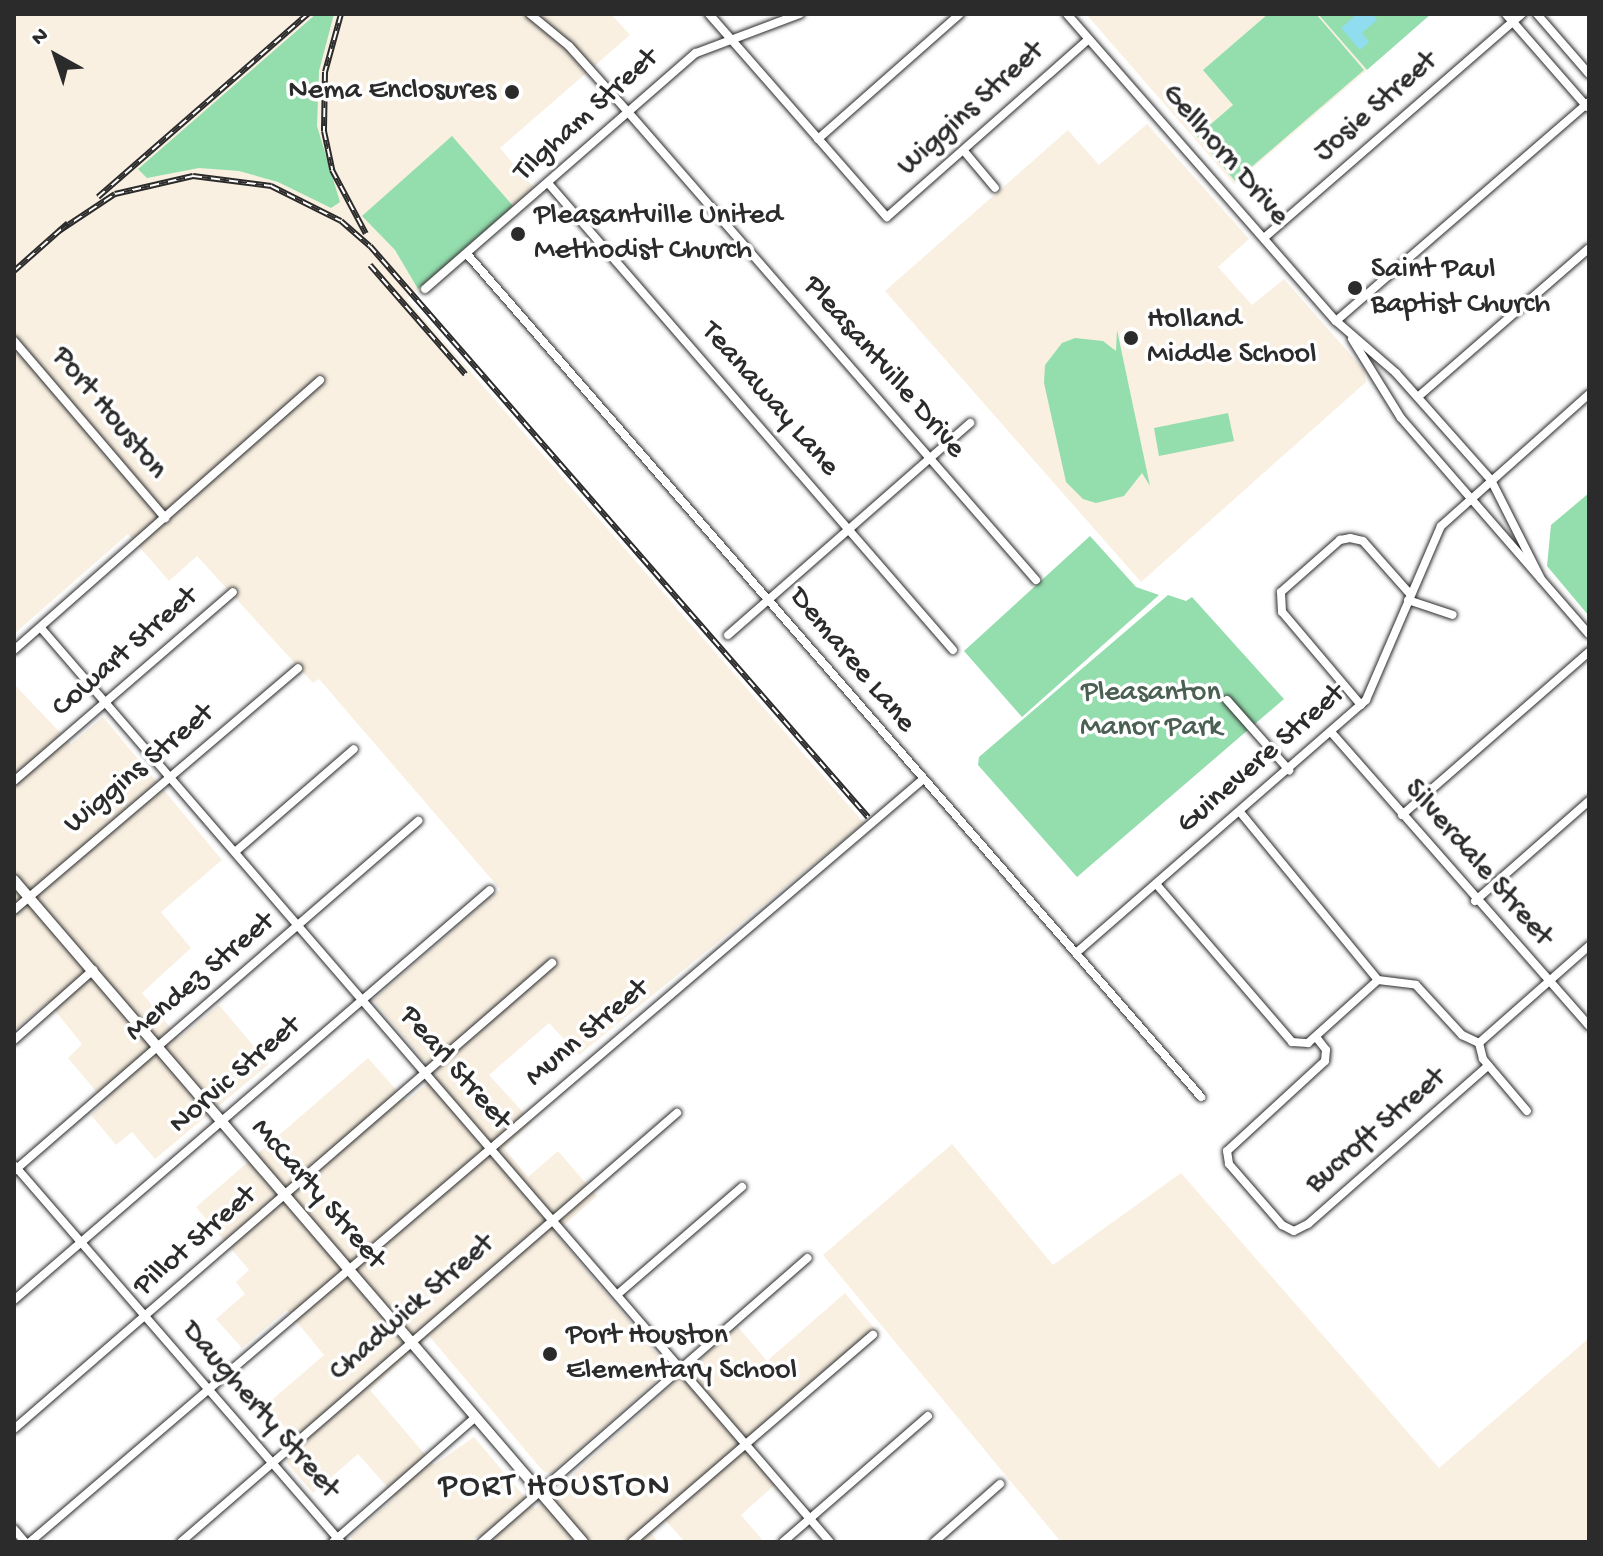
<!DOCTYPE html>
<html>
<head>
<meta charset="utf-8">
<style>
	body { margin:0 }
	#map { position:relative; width:1603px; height:1556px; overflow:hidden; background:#fff; font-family:"Gochi Hand",sans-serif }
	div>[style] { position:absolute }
	.built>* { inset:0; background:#f9f0e2 }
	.green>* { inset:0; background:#94ddad }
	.water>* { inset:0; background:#90ddf0 }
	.roads { filter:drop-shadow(0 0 2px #2b2b2b) drop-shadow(0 0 2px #2b2b2b) }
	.minor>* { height:8px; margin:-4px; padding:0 4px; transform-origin:4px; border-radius:4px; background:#fff }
	.major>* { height:10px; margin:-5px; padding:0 5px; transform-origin:5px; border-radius:5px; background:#fff }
	.rail>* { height:6px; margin-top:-3px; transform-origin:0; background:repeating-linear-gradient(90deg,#fff 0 9px,#2b2b2b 0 18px); box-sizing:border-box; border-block:2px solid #2b2b2b }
	.dots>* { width:22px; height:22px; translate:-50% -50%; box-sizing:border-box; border:4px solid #fff; border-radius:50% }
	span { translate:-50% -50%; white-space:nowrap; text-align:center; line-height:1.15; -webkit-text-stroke:7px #fff; paint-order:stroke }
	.poi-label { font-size:30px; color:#2b2b2b }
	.right { translate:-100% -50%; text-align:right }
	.left { translate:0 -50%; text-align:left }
	.street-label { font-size:30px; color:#2b2b2b }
	.park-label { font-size:30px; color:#4a6052 }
	.quarter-label { font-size:34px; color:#2b2b2b; letter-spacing:2px }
	.frame { position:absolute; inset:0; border:16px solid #2b2b2b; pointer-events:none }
	.north { position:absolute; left:16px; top:16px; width:80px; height:80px; -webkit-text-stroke:6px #fff; paint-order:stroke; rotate:320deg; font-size:22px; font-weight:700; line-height:32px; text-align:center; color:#2b2b2b }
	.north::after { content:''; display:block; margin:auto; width:28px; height:36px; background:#2b2b2b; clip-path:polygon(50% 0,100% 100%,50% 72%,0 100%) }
</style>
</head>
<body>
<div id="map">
	<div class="built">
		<i style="clip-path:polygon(14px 14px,611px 14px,630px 35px,500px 148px,534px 188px,407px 299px,864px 823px,579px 1055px,549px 1023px,489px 1075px,532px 1122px,504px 1148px,528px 1177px,558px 1151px,597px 1196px,555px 1233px,670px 1369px,551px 1474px,543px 1471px,429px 1336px,370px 1390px,434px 1465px,474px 1437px,535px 1509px,737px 1326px,767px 1361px,845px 1293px,879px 1334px,746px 1448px,777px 1483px,741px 1515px,764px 1542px,685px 1542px,665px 1520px,651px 1533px,658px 1542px,486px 1542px,479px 1535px,470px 1542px,355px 1542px,350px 1537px,396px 1497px,358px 1454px,313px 1493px,286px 1462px,302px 1447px,266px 1405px,324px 1355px,287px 1310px,242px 1348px,216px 1319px,245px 1294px,236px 1282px,249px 1270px,196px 1207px,368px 1058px,406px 1101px,437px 1076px,373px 1000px,500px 889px,319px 679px,313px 683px,197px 556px,169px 581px,128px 534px,14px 634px)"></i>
		<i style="clip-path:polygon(1086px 14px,1318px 14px,1367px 70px,1234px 184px)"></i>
		<i style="clip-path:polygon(1147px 124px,1249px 239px,1218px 267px,1252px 305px,1284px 279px,1364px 370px,1366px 382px,1141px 582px,885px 291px,1068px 130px,1099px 165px)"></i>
		<i style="clip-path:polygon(14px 684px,71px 744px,103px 717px,222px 860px,161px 912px,191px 948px,142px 993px,179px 1038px,219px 1005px,269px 1064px,155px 1159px,132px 1132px,116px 1145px,91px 1115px,105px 1102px,68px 1058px,82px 1044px,48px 1002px,14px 1030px)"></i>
		<i style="clip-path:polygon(952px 1144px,1053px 1265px,1181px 1173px,1439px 1468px,1589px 1338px,1589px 1542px,1061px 1542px,823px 1255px)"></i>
	</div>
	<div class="green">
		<i style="clip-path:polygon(316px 14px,334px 14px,319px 71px,317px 126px,340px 202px,331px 208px,278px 182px,239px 171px,199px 168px,147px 178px,138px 169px)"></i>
		<i style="clip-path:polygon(1268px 14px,1316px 14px,1364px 70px,1235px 181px,1197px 136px,1233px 105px,1203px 70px)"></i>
		<i style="clip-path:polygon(1318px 14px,1431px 14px,1367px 70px)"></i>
		<i style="clip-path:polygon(452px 136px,513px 206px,418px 289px,395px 250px,362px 216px)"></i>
		<i style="clip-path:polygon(1117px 330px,1150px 486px,1142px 473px,1124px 496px,1096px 503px,1083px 499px,1066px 482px,1044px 383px,1045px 365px,1062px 343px,1075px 338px,1103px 341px,1116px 351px)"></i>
		<i style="clip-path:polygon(1228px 413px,1234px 441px,1159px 456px,1154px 428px)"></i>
		<i style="clip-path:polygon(1589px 493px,1589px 616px,1547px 566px,1551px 525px)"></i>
		<i style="clip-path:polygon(1090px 536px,1136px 587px,1159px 595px,1022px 717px,964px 651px)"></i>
		<i style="clip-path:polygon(1168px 595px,1186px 601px,1192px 597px,1284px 699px,1077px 877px,978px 765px,979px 757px)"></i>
	</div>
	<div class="water">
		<i style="clip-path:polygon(1357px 14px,1373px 14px,1377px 20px,1362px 33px,1369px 42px,1360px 50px,1341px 28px)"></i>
	</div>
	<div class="roads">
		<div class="minor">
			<i style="left:530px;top:14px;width:50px;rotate:39.4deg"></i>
			<i style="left:569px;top:46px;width:89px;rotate:48.2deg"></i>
			<i style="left:628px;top:112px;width:621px;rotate:48.92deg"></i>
			<i style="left:709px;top:14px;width:270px;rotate:48.8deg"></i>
			<i style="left:887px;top:217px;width:269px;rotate:-41.4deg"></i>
			<i style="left:1067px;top:14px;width:408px;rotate:48.8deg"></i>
			<i style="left:1336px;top:321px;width:79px;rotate:40.9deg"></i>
			<i style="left:1396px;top:373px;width:143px;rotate:48.4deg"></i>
			<i style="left:1491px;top:480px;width:111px;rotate:63.2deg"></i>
			<i style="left:1506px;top:14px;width:123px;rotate:48.9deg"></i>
			<i style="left:1537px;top:14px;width:79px;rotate:49.1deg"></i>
			<i style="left:818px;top:139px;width:189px;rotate:-41.4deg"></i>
			<i style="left:964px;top:151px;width:48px;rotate:50deg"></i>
			<i style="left:548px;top:183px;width:618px;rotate:49.07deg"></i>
			<i style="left:1264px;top:238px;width:342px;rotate:-41deg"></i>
			<i style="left:467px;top:254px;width:1118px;rotate:48.95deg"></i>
			<i style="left:425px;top:289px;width:359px;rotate:-41.1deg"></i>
			<i style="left:696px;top:53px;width:111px;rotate:-20.6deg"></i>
			<i style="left:1336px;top:321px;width:335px;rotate:-40.9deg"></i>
			<i style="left:1352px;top:339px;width:93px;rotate:58.2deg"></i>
			<i style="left:1401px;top:418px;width:286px;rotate:49deg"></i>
			<i style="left:14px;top:341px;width:233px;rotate:49.5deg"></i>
			<i style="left:1419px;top:396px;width:225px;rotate:-41deg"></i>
			<i style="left:1408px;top:600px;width:47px;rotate:18.4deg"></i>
			<i style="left:41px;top:628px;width:1207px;rotate:49.2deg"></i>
			<i style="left:728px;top:635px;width:322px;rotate:-41.2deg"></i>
			<i style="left:14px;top:650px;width:408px;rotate:-41.4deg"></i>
			<i style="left:1227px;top:700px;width:94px;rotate:48.5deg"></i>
			<i style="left:1361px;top:705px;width:122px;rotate:-130.3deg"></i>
			<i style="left:1282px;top:612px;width:20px;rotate:-93deg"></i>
			<i style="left:1281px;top:592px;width:79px;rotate:-41.4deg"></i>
			<i style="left:1340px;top:540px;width:10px;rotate:-11deg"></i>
			<i style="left:1350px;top:538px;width:13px;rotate:13deg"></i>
			<i style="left:1363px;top:541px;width:71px;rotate:48.4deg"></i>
			<i style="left:1331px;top:732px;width:391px;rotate:48.7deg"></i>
			<i style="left:14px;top:781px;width:289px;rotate:-40.8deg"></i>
			<i style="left:1240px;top:812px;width:217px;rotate:50.6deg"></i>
			<i style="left:1402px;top:815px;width:248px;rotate:-41.1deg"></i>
			<i style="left:235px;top:852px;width:157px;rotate:-40.9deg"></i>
			<i style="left:1157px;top:885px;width:207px;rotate:49.3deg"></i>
			<i style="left:1292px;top:1042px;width:16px;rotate:4deg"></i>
			<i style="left:1308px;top:1043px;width:94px;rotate:-42deg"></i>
			<i style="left:1475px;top:901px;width:152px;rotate:-41.3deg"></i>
			<i style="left:14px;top:910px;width:373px;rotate:-40.4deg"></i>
			<i style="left:1076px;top:953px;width:385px;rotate:-41.1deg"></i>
			<i style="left:1366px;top:700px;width:189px;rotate:-66.7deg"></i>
			<i style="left:1441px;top:526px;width:198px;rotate:-41.7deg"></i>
			<i style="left:1378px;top:980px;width:38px;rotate:7deg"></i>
			<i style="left:1416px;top:985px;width:68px;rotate:47.4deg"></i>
			<i style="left:1462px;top:1035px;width:19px;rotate:25deg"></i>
			<i style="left:1316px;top:1037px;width:16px;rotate:52deg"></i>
			<i style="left:1326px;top:1050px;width:11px;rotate:95deg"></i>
			<i style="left:1325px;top:1061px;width:133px;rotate:137.4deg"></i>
			<i style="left:1227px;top:1151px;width:13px;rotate:81deg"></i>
			<i style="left:1229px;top:1164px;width:81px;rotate:49deg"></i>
			<i style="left:1282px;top:1225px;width:13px;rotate:27deg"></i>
			<i style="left:1294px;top:1231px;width:16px;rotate:-27deg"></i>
			<i style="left:1308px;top:1224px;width:240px;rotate:-41.3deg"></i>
			<i style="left:14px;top:1040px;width:106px;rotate:-41.5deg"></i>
			<i style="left:1479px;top:1043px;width:147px;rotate:-41.4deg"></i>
			<i style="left:1479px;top:1043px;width:16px;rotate:76deg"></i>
			<i style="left:1483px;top:1059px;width:68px;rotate:49.8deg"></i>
			<i style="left:15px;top:1166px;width:498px;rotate:49.1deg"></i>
			<i style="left:14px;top:1171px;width:535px;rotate:-40.9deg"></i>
			<i style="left:618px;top:1294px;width:164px;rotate:-40.8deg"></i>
			<i style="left:14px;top:1300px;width:628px;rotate:-40.74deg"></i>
			<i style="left:14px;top:1429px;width:712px;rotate:-40.9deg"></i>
			<i style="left:14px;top:1529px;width:17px;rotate:50deg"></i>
			<i style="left:30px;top:1542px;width:1172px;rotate:-40.5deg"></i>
			<i style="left:181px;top:1542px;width:656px;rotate:-40.86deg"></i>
			<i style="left:333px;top:1542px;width:190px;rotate:-41.2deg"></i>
			<i style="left:482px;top:1542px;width:432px;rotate:-41.1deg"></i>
			<i style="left:632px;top:1542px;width:318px;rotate:-40.7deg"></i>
			<i style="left:783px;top:1542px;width:192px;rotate:-41deg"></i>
			<i style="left:934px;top:1542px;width:88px;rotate:-41.3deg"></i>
		</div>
		<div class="major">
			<i style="left:14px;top:880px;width:873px;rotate:49.32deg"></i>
		</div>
	</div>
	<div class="rail">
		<i style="left:341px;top:14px;width:60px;rotate:105.4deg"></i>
		<i style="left:325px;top:72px;width:59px;rotate:91deg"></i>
		<i style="left:324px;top:131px;width:40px;rotate:78deg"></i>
		<i style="left:332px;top:170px;width:72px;rotate:62deg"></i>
		<i style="left:98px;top:197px;width:279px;rotate:-41.1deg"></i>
		<i style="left:59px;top:231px;width:67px;rotate:-33.5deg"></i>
		<i style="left:115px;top:194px;width:80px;rotate:-13deg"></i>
		<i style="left:193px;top:176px;width:79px;rotate:7.3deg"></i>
		<i style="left:271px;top:186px;width:78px;rotate:26.6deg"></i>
		<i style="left:341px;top:221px;width:38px;rotate:41deg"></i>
		<i style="left:370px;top:246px;width:758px;rotate:48.91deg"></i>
		<i style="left:370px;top:265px;width:145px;rotate:48.9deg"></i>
		<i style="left:14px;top:271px;width:72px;rotate:-41.6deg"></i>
	</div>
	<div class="dots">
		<i style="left:512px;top:92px;background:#2b2b2b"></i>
		<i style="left:518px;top:234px;background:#2b2b2b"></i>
		<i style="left:1355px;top:288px;background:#2b2b2b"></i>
		<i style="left:1131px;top:338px;background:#2b2b2b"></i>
		<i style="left:550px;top:1354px;background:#2b2b2b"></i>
	</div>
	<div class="poi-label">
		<span class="right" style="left:496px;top:92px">Nema Enclosures</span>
		<span class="left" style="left:534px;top:234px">Pleasantville United<br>Methodist Church</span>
		<span class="left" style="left:1371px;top:288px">Saint Paul<br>Baptist Church</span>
		<span class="left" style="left:1147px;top:338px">Holland<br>Middle School</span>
		<span class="left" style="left:566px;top:1354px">Port Houston<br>Elementary School</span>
	</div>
	<div class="street-label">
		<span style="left:1377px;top:108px;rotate:-41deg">Josie Street</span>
		<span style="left:972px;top:110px;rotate:-42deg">Wiggins Street</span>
		<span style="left:587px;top:116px;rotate:-42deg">Tilgham Street</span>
		<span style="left:1224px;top:156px;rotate:49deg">Gellhorn Drive</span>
		<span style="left:883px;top:368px;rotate:49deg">Pleasantville Drive</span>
		<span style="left:769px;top:400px;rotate:49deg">Teanaway Lane</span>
		<span style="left:108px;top:414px;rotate:50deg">Port Houston</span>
		<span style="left:126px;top:653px;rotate:-41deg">Cowart Street</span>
		<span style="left:851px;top:661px;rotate:50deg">Demaree Lane</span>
		<span style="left:1262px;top:760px;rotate:-41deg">Guinevere Street</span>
		<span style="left:140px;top:770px;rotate:-40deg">Wiggins Street</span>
		<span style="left:1477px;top:864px;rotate:49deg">Silverdale Street</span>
		<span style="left:201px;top:978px;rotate:-40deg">Mendez Street</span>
		<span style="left:588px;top:1034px;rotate:-40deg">Munn Street</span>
		<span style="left:454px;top:1069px;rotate:49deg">Pearl Street</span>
		<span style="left:236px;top:1076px;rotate:-41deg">Norvic Street</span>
		<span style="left:1377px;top:1132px;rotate:-41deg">Bucroft Street</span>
		<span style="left:317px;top:1195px;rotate:49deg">McCarty Street</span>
		<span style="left:196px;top:1242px;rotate:-41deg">Pillot Street</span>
		<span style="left:413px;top:1309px;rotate:-41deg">Chadwick Street</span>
		<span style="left:259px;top:1411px;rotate:49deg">Daugherty Street</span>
	</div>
	<div class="park-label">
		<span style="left:1151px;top:711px">Pleasanton<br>Manor Park</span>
	</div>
	<div class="quarter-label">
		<span style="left:555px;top:1489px">PORT HOUSTON</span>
	</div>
	<div class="frame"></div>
	<div class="north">N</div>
</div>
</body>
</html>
